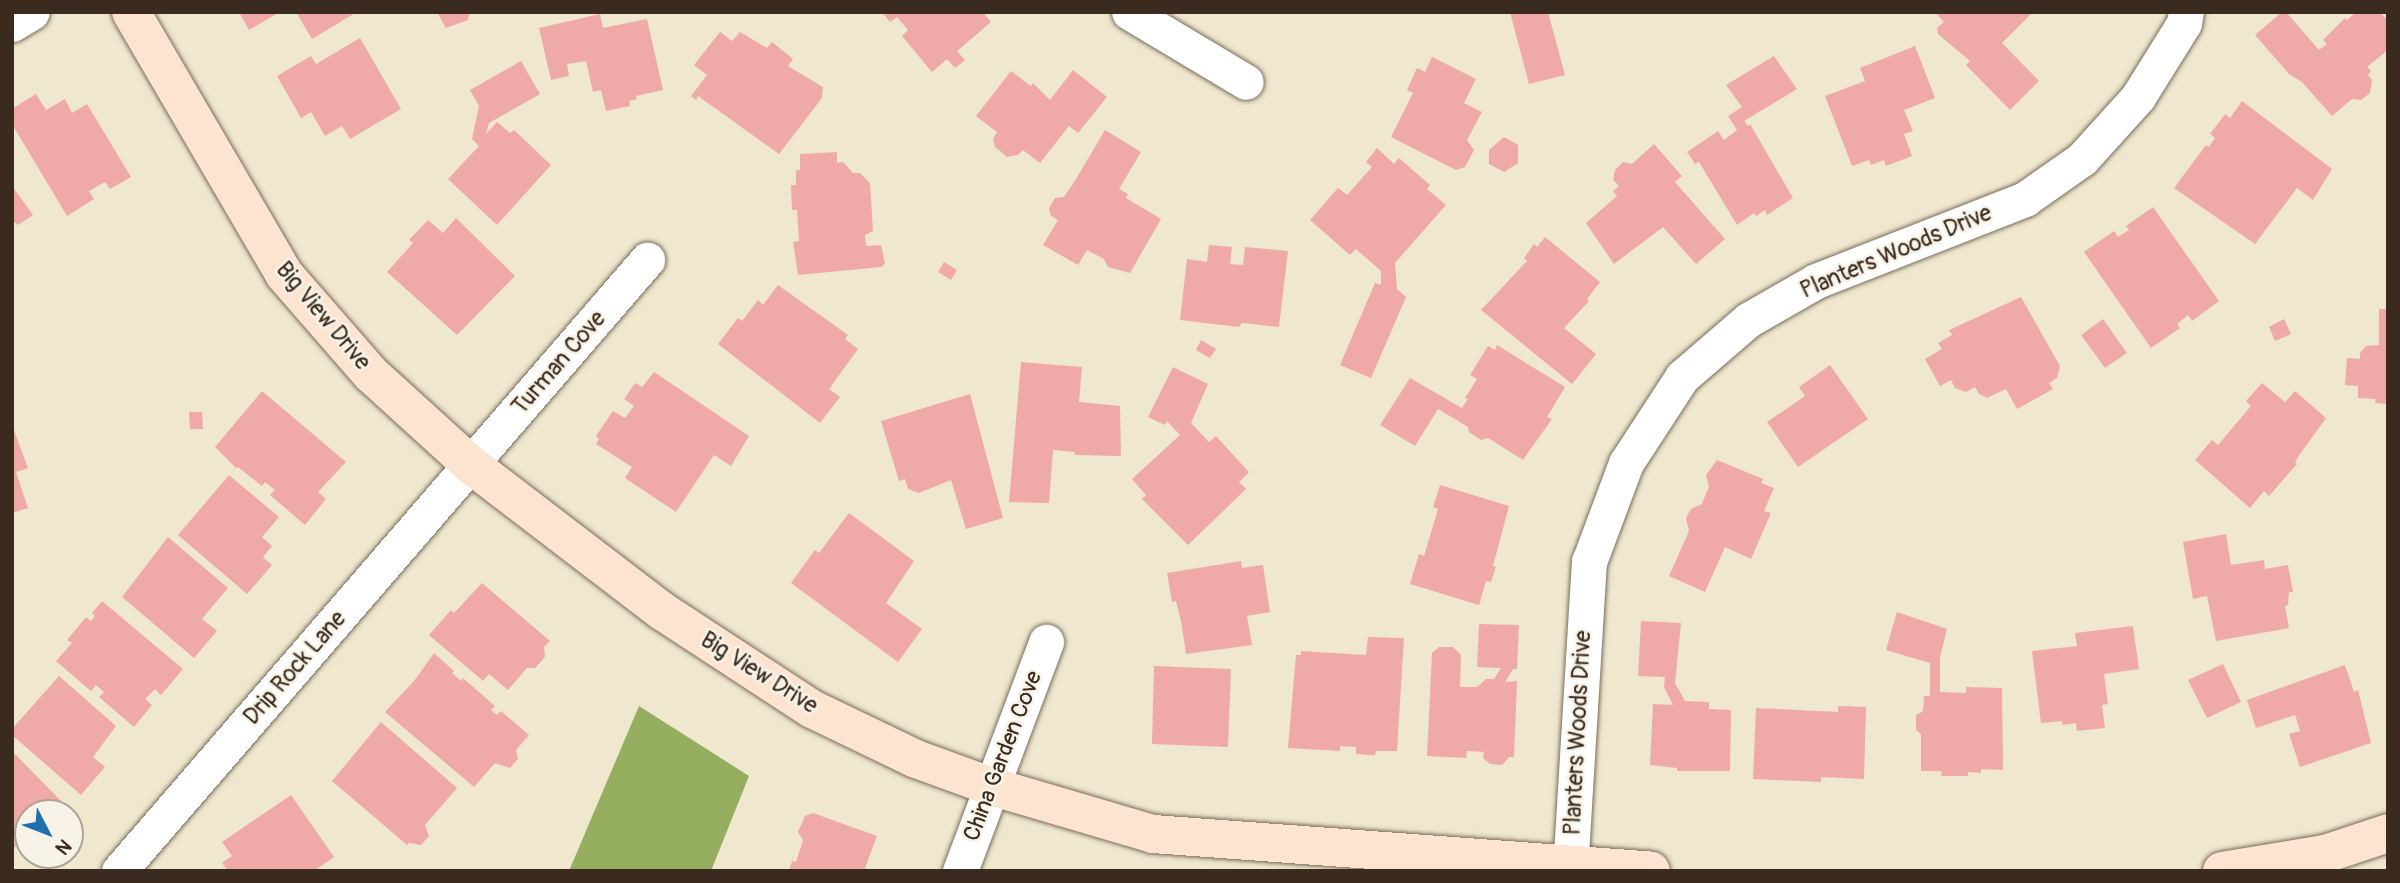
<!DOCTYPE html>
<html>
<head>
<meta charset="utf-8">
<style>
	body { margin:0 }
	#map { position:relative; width:2400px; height:883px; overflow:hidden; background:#efe7ce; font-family:Pangolin,sans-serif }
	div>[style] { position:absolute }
	.forest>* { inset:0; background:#96ae60 }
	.building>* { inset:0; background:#efaaa7 }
	.roads { filter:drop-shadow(0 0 2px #7a6c5c) drop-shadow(0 0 2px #7a6c5c) }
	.street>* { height:35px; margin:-17.5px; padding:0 17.5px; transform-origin:17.5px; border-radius:17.5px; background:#fff }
	.secondary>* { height:38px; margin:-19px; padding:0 19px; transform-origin:19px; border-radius:19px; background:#fde4d1 }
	span { translate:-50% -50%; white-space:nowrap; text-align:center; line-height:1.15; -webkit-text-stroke:5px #f7f3e8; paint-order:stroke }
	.street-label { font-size:23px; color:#3b2a1e }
	.frame { position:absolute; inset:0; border:14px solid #3b2a1e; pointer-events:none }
	.north { position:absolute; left:14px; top:799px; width:70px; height:70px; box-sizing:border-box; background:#f7f3e8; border:2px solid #aca397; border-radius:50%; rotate:132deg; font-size:19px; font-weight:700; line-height:28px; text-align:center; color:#3b2a1e }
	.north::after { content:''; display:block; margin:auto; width:24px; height:32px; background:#1f6fb2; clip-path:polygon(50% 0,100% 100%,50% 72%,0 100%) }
</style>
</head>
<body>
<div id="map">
	<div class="forest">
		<i style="clip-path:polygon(639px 706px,749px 776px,711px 871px,569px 871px)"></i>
	</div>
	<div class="building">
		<i style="clip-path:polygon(239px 12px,280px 12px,249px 30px)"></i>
		<i style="clip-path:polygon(296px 12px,357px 12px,312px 39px)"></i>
		<i style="clip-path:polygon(437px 12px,470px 12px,468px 20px,446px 28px)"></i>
		<i style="clip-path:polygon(882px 12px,983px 12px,991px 22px,957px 51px,965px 60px,955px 68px,947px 59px,932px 72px,902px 36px,908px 30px,897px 17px,890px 22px)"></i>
		<i style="clip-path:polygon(1510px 12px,1548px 12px,1565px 75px,1529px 84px)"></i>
		<i style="clip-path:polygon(1935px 12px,2033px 12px,2002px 43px,2039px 81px,2010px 110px,1966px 65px,1970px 61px,1938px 34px,1937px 28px,1944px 22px)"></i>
		<i style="clip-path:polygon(2282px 12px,2286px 12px,2319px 50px,2327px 44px,2323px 40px,2345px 18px,2347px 20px,2356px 12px,2380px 12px,2388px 21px,2388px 50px,2367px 67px,2371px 71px,2368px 75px,2372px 80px,2370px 93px,2361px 100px,2352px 99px,2332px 116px,2302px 82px,2289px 74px,2255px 35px)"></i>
		<i style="clip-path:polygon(600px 14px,603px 28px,647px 19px,663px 90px,636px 96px,637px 99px,629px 101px,630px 106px,606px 111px,601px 90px,593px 92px,586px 61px,567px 64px,569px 76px,551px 80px,539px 28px)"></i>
		<i style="clip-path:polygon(720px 32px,732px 41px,740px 32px,767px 48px,772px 42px,793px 59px,788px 66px,823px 87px,822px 98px,779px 154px,698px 96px,696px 100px,691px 96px,707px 75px,694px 65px)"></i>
		<i style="clip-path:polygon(360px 38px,401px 109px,350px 139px,342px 126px,325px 136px,311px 112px,301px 118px,277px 76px,311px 56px,316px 64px)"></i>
		<i style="clip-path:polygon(1915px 46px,1935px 98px,1904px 110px,1913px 131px,1904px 134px,1912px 156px,1886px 166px,1884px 160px,1871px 165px,1869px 160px,1852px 166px,1825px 96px,1865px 81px,1860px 68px)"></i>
		<i style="clip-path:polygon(1774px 56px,1797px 89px,1744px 121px,1748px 126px,1750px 124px,1793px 198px,1767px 215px,1765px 210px,1756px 216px,1754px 213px,1737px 225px,1699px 162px,1695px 164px,1687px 152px,1718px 131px,1724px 140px,1737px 130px,1728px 116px,1742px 107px,1726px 85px)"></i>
		<i style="clip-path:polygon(1432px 57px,1476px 79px,1464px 103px,1482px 112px,1467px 140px,1474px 150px,1465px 167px,1456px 170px,1391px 137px,1413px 93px,1407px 90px,1417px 68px,1425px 72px)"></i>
		<i style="clip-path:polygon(521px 61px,540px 94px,489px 123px,486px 134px,497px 122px,510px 133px,514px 130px,551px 165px,497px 225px,448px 179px,479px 146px,472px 139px,479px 106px,470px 90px)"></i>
		<i style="clip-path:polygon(1073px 70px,1107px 97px,1078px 133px,1069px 126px,1040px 163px,1023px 150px,1018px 155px,1007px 157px,995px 147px,993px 139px,997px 132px,976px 116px,1011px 71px,1031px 86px,1033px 83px,1050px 100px)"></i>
		<i style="clip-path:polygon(36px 94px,46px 110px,65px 99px,72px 113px,87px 104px,131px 177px,110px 189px,105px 182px,89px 191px,94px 199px,67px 216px,12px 124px,12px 109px)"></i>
		<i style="clip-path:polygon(2242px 101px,2332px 169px,2313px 200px,2297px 188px,2255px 244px,2174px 188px,2206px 145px,2209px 147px,2215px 138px,2210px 134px,2225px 114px,2230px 118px)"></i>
		<i style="clip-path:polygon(1105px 130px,1141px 152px,1119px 189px,1128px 194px,1126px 198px,1161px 219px,1130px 273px,1108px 267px,1104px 259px,1087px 250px,1078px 265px,1043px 245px,1058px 220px,1051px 216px,1049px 208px,1055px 198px,1064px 197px,1076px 179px)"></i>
		<i style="clip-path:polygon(1504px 137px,1518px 145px,1518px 163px,1504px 172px,1489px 164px,1489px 150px)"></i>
		<i style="clip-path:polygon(1654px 144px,1682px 176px,1675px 182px,1725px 239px,1696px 264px,1663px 227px,1614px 264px,1586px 223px,1617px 196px,1613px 191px,1619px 186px,1613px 180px,1615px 170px,1623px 162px,1632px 164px)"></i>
		<i style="clip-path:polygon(1377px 148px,1394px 164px,1399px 158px,1430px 185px,1427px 189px,1446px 205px,1395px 263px,1397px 289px,1406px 297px,1371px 378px,1340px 365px,1375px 283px,1381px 285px,1381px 271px,1356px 249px,1350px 255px,1310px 220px,1338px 188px,1347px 195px,1372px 167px,1366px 162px)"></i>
		<i style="clip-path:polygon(837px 152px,837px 163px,843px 162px,853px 173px,860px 173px,870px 183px,873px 231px,865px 235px,866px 246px,881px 245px,885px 263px,882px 267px,798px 275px,793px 242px,799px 241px,797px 210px,792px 210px,791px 185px,796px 185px,796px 170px,800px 170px,800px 154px)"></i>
		<i style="clip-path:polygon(12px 186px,33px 215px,18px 225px,15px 222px,12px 224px)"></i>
		<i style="clip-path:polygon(2153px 207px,2219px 301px,2192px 321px,2188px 315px,2177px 324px,2180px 328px,2151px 348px,2084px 252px,2114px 231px,2118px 237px,2129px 230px,2126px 226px)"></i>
		<i style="clip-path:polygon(456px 218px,515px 276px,457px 335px,387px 272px,413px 243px,409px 240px,428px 220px,443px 233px)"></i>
		<i style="clip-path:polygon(1545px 237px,1600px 282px,1587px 299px,1589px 301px,1564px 328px,1596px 354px,1572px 384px,1481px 310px,1527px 261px,1524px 258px,1534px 244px,1537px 247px)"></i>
		<i style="clip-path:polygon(1209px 245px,1232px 247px,1230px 264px,1243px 265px,1245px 247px,1288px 251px,1279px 327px,1242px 323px,1239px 327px,1180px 320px,1187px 259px,1207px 262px)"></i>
		<i style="clip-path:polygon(944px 262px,957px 270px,951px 280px,938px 272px)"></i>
		<i style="clip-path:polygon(778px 285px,848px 335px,845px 339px,858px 349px,829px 389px,840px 397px,820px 423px,718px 344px,738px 318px,742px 321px,758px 300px,763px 305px)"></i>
		<i style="clip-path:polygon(2021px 297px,2060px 366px,2057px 378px,2049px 383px,2053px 389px,2017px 409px,2006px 389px,1987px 398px,1979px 394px,1975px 387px,1966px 392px,1955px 388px,1951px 380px,1940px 386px,1925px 359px,1942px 349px,1938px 343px,1952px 335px,1949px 330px)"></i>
		<i style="clip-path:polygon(2379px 309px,2388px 309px,2388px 404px,2375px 403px,2376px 399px,2358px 398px,2358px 386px,2345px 385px,2347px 358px,2360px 359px,2360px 353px,2366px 346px,2379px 345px)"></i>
		<i style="clip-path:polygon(2103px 319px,2127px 353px,2105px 368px,2081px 335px)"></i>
		<i style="clip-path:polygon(2284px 319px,2291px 334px,2275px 341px,2269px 327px)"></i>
		<i style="clip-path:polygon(1201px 340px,1216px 349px,1210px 358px,1196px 350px)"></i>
		<i style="clip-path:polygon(1497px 345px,1565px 387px,1547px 417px,1552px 419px,1523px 460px,1488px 438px,1481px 440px,1469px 432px,1468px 427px,1438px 409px,1415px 446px,1380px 425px,1410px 378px,1462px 408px,1468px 399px,1465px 398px,1477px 379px,1470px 375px,1488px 346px,1495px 350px)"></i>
		<i style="clip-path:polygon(1021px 362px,1082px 367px,1079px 402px,1120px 406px,1121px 456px,1075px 455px,1075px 452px,1053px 450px,1049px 503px,1009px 502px)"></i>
		<i style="clip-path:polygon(1830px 365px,1868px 419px,1798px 467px,1767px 422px,1805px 396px,1799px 387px)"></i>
		<i style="clip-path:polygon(1173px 367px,1208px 384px,1191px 423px,1209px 442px,1216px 436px,1249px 472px,1239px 482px,1246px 489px,1188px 545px,1142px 499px,1146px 495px,1132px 479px,1180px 435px,1167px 421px,1165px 425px,1148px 417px)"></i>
		<i style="clip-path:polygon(654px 372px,749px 436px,731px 466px,714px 455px,676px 512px,625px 478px,632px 467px,596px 444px,599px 439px,596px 436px,613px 411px,625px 418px,634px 406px,624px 399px,635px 383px,642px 387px)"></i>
		<i style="clip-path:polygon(2262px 383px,2285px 402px,2295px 391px,2326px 418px,2300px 454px,2295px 462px,2297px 464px,2269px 496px,2264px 491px,2250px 508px,2195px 460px,2212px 440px,2218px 445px,2251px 406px,2246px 401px)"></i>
		<i style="clip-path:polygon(262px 391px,346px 462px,318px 492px,326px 499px,305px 525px,270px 495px,275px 490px,265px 482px,262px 486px,238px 467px,236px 468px,215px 447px)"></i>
		<i style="clip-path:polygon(970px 394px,1003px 518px,966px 529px,951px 480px,919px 493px,908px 489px,905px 479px,899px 481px,881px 421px)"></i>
		<i style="clip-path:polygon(189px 412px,202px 412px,203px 429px,190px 429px)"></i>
		<i style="clip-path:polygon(12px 425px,28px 468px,16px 472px,28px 508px,12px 513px)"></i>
		<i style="clip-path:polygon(1717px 460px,1763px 479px,1761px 483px,1774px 488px,1764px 511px,1771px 513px,1751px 559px,1725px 547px,1705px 592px,1669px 576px,1689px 531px,1686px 518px,1691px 509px,1702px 504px,1709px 486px,1706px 475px)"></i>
		<i style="clip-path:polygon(229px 475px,279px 517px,262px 537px,272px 546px,263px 557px,272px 565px,247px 594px,178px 535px)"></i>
		<i style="clip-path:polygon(1440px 485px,1509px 506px,1493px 566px,1496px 567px,1491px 582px,1486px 581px,1479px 605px,1410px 584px,1419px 554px,1424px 556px,1438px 509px,1433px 507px)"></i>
		<i style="clip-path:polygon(849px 513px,914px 561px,886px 603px,922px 629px,898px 662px,791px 583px,815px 550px,819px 553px)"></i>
		<i style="clip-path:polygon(2226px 534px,2231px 565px,2264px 560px,2265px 569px,2288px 565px,2293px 592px,2289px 592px,2288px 605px,2285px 606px,2289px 628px,2216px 641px,2207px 596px,2193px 599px,2183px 542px)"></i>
		<i style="clip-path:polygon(168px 537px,228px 588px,202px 619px,217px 631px,194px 658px,122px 597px)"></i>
		<i style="clip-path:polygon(1241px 561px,1242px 568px,1263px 565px,1270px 612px,1247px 616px,1252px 645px,1186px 654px,1181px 621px,1176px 601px,1172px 602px,1167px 573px)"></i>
		<i style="clip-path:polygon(482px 583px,550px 641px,544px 647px,545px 657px,535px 668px,527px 668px,508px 690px,489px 674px,483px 681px,429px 635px,451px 610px,454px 613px)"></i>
		<i style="clip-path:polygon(102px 601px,183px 669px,161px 695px,155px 689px,145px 699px,152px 705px,134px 727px,99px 697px,104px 692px,96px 685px,91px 691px,56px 661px,72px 643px,67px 640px,86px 617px,91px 621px,95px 616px,92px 613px)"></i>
		<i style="clip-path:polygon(1897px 612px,1947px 629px,1940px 657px,1940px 692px,1966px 693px,1966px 687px,2002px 688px,2003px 770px,1981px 769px,1981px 773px,1968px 772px,1968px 776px,1941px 776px,1942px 771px,1921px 771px,1921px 734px,1916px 730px,1916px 715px,1923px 711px,1924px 696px,1930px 696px,1930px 663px,1886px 650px)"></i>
		<i style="clip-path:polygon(1641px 621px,1681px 623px,1675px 683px,1685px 701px,1709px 702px,1709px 709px,1731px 710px,1730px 771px,1677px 771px,1677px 768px,1650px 765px,1653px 704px,1673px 705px,1664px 687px,1665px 677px,1638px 676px)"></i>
		<i style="clip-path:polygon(1479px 624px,1519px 625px,1517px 669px,1513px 669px,1505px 682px,1517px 681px,1514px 757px,1509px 757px,1502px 765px,1490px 764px,1483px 758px,1484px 752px,1467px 751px,1466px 758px,1427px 756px,1432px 653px,1439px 647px,1453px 647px,1461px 655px,1460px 687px,1477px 687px,1486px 679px,1494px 679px,1501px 668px,1477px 667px)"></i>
		<i style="clip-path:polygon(2133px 626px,2139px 669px,2104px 674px,2108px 704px,2102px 705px,2105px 728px,2077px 731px,2076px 723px,2063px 725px,2062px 721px,2041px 723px,2032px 651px,2077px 646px,2075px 633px)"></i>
		<i style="clip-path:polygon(1368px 637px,1404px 638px,1397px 751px,1376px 751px,1375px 755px,1368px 755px,1356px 754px,1356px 747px,1340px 746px,1340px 751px,1288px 748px,1296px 655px,1301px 655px,1301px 651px,1366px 655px)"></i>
		<i style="clip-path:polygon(434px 653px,454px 671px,452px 673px,461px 681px,463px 678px,495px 706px,491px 710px,497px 715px,501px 711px,529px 735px,516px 750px,518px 759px,510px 768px,495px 763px,474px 787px,385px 712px,414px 681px)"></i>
		<i style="clip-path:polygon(2223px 664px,2241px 702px,2207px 718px,2188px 680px)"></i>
		<i style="clip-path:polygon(2345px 665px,2354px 692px,2358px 690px,2371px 743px,2300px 767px,2289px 734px,2300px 731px,2295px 715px,2256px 728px,2247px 700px)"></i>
		<i style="clip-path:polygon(1154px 666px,1231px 669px,1228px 747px,1152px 744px)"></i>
		<i style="clip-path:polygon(59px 676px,116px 726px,93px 757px,105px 767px,81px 795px,12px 735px,12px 729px)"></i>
		<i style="clip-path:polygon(1838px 706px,1866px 707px,1864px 779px,1821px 777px,1821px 782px,1753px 779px,1756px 708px,1838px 712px)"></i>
		<i style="clip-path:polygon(381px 722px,457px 788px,425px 825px,429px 836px,421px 845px,409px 843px,407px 845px,332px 781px)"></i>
		<i style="clip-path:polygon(14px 753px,61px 801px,58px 804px,65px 811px,28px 813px,28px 827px,14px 842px,17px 845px,12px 850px)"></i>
		<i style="clip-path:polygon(291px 795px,334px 857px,314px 871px,228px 871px,222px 863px,232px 856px,222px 842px)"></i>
		<i style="clip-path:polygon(813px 813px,877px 836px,865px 868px,872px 871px,789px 871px,792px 861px,796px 862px,803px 840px,798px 832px,805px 816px)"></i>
	</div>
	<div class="roads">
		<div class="street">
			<i style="left:1129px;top:12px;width:136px;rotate:30.9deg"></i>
			<i style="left:12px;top:24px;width:23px;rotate:-31deg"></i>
			<i style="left:119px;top:871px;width:808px;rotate:-49.17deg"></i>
			<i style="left:960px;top:871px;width:245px;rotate:-69.4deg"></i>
			<i style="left:1570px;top:871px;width:310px;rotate:-86.5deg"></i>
			<i style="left:1589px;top:562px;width:106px;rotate:-69.5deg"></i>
			<i style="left:1626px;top:463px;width:103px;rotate:-56.9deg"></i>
			<i style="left:1682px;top:377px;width:87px;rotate:-40.8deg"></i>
			<i style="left:1748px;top:320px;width:78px;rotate:-29.8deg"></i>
			<i style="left:1816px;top:281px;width:225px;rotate:-21.4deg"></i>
			<i style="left:2025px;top:199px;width:70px;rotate:-35.1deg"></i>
			<i style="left:2082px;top:159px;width:84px;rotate:-47.9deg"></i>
			<i style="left:2138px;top:97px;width:87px;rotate:-58.1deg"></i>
			<i style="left:2184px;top:23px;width:11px;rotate:-80deg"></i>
		</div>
		<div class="secondary">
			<i style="left:131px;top:12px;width:303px;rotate:59.7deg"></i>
			<i style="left:284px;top:274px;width:133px;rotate:49deg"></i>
			<i style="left:371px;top:374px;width:135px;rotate:42.3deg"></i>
			<i style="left:471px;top:465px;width:240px;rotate:37.4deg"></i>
			<i style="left:662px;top:611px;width:179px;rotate:33.2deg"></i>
			<i style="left:812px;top:709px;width:115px;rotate:25.7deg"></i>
			<i style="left:916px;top:759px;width:79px;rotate:20deg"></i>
			<i style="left:990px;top:786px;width:170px;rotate:16.4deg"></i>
			<i style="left:1153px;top:834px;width:499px;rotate:4.2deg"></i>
			<i style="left:2222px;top:871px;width:104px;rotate:-9.4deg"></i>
			<i style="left:2325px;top:854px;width:66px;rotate:-18.4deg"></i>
		</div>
	</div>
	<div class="street-label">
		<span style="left:1896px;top:252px;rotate:-23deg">Planters Woods Drive</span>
		<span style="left:323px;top:316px;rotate:50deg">Big View Drive</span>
		<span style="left:559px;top:363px;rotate:-49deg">Turman Cove</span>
		<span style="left:295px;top:668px;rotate:-49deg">Drip Rock Lane</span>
		<span style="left:759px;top:673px;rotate:32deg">Big View Drive</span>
		<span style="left:1578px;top:733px;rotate:-87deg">Planters Woods Drive</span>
		<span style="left:1003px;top:756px;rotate:-69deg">China Garden Cove</span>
	</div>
	<div class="frame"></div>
	<div class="north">N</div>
</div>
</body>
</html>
